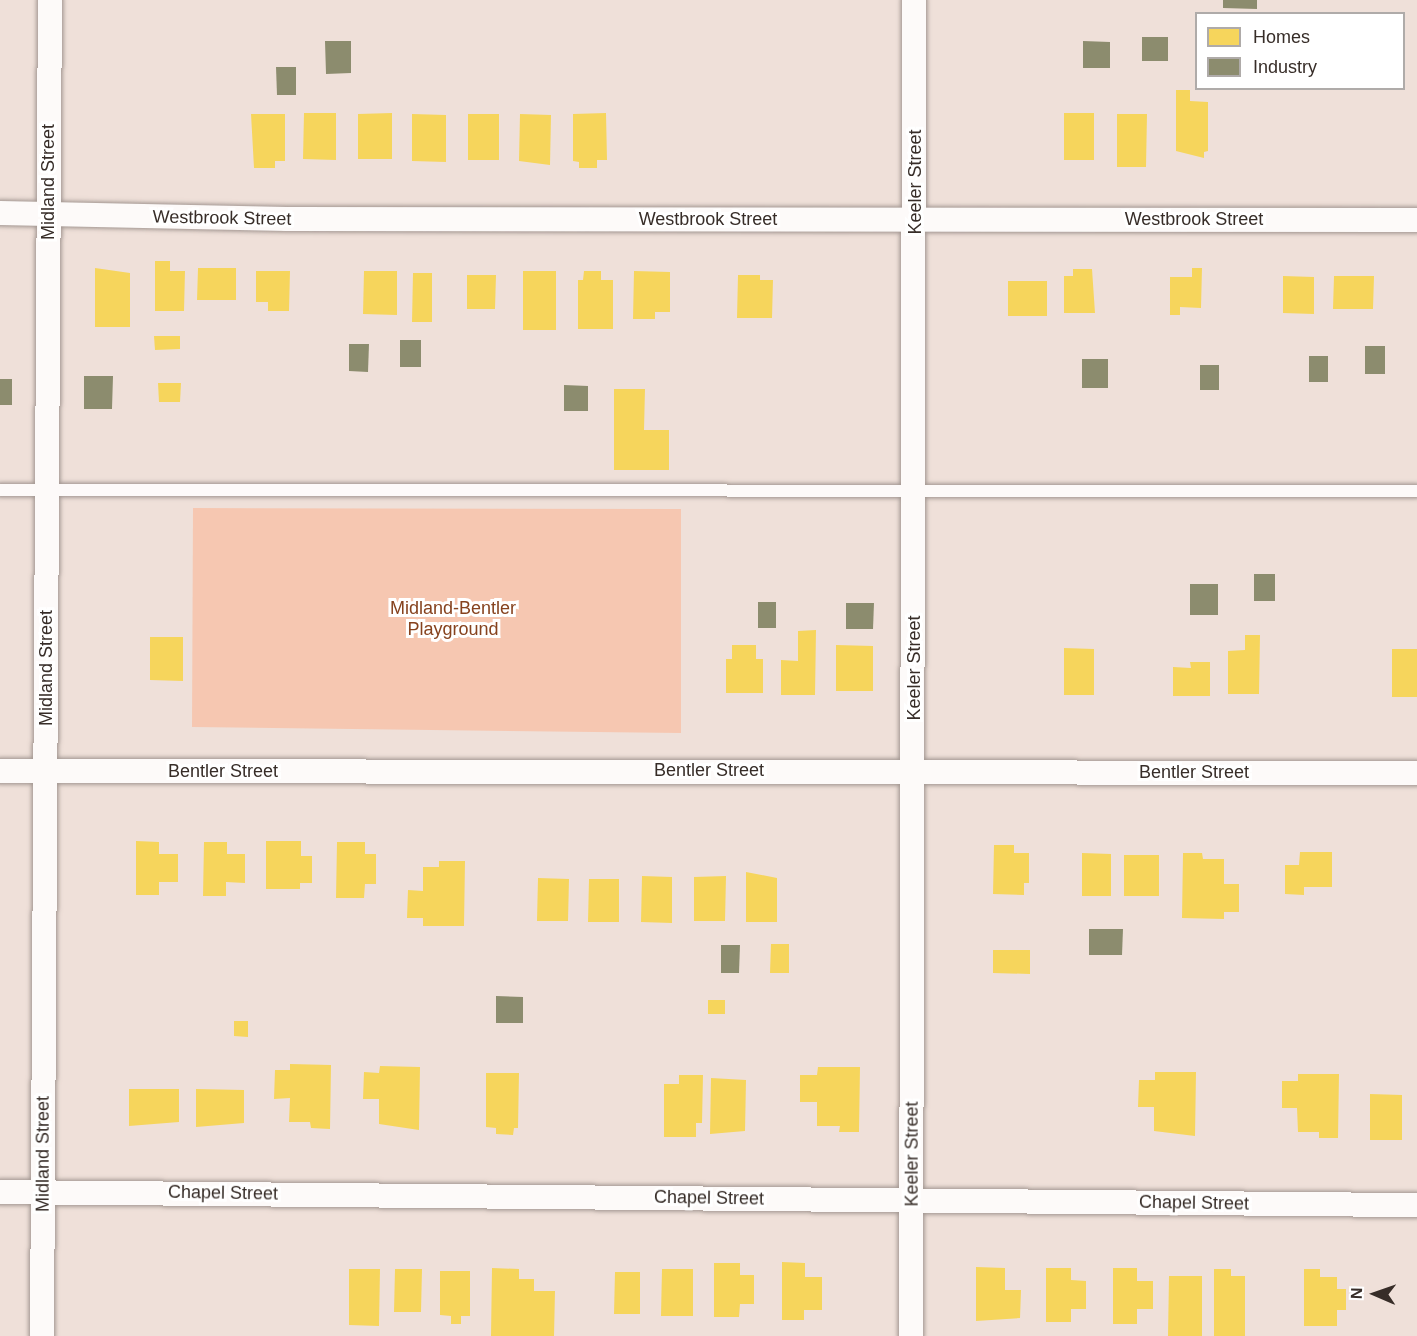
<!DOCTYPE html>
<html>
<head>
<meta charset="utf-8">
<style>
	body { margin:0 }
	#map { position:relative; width:1417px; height:1336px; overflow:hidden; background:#efe0d9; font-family:Arial,sans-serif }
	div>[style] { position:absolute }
	.green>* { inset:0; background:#f6c7b1 }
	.homes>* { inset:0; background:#f6d55c }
	.industry>* { inset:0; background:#8c8c6e }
	.roads { filter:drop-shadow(0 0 2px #a39792) drop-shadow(0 0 2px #a39792) }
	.service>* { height:12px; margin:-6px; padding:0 6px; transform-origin:6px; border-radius:6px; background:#fdfaf9 }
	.minor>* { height:24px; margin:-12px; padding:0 12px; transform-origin:12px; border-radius:12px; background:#fdfaf9 }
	span { translate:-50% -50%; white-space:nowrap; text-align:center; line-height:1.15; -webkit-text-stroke:6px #fff; paint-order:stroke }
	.street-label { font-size:18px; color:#372d28 }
	.park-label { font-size:18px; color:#86421e }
	.legend { position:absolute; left:1195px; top:12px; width:210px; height:78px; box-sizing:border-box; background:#fff; border:2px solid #afaba9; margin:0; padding:8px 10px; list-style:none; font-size:18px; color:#372d28 }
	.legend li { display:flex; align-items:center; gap:12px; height:30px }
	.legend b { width:30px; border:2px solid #afaba9 }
	.north { position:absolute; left:1345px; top:1264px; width:60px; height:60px; -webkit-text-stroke:4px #fff; paint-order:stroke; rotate:272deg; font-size:16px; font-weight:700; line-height:24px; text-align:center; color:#372d28 }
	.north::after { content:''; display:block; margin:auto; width:21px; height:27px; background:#372d28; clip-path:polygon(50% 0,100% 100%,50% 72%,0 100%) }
</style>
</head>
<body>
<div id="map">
	<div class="green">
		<i style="clip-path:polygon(193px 508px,681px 509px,681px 733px,192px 727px)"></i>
	</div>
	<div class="homes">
		<i style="clip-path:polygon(1176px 90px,1190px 90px,1190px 101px,1208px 102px,1208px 151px,1204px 152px,1204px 158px,1176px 151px)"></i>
		<i style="clip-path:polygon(304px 113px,336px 113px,336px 160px,303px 159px)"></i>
		<i style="clip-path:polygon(392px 113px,392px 159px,358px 159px,358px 114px)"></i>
		<i style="clip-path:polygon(606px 113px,607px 160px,597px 160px,597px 168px,579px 168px,579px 162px,573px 161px,573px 114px)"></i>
		<i style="clip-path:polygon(1064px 113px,1094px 113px,1094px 160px,1064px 160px)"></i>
		<i style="clip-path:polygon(251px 114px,285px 114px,285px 161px,275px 161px,275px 168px,254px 168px)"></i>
		<i style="clip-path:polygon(412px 114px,446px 115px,446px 162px,412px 161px)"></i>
		<i style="clip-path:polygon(468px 114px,499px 114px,499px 160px,468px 160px)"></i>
		<i style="clip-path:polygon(520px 114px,551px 115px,550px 165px,519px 161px)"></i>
		<i style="clip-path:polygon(1117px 114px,1147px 114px,1146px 167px,1117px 167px)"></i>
		<i style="clip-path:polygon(155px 261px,170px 261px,170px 271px,185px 271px,184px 311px,155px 311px)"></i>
		<i style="clip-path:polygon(95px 268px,130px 273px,130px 327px,95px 327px)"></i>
		<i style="clip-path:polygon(198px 268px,236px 268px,236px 300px,197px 300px)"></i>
		<i style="clip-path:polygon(1192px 268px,1202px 268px,1201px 308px,1180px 307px,1180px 315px,1170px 315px,1170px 277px,1192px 277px)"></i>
		<i style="clip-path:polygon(1073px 269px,1092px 269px,1095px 313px,1064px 313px,1064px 276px,1073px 276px)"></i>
		<i style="clip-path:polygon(256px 271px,290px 271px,289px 311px,268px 311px,268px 302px,256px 302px)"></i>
		<i style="clip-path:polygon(364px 271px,397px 271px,397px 315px,363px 314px)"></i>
		<i style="clip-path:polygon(523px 271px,556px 271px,556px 330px,523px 330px)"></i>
		<i style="clip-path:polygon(584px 271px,601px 271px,601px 280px,613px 280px,613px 329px,578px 329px,578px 280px,583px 280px)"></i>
		<i style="clip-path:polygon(634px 271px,670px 272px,670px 312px,655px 312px,655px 319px,633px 319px)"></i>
		<i style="clip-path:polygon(413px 273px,432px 273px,432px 322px,412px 322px)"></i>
		<i style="clip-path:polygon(467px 275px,496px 275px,495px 309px,467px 309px)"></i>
		<i style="clip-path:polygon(738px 275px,760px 275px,760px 280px,773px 280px,772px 318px,737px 318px)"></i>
		<i style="clip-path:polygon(1283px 276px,1314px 277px,1314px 314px,1283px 313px)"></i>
		<i style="clip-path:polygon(1334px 276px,1374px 276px,1373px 309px,1333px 309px)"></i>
		<i style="clip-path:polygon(1008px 281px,1047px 281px,1047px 316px,1008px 316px)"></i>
		<i style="clip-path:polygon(154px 336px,180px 336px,180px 349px,155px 350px)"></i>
		<i style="clip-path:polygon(158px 383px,181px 383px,180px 402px,159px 402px)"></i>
		<i style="clip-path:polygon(614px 389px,645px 389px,644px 430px,669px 430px,669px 470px,614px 470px)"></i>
		<i style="clip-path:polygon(816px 630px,815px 695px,781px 695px,781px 660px,798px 661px,798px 631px)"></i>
		<i style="clip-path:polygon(1245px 635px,1260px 635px,1259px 694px,1228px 694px,1228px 651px,1245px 650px)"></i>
		<i style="clip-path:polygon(150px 637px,183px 637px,183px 681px,150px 680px)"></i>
		<i style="clip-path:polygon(732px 645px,756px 645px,756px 659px,763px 659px,763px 693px,726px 693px,726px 659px,732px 659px)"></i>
		<i style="clip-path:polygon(836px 645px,873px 646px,873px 691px,836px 691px)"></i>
		<i style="clip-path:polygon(1064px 648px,1094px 649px,1094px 695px,1064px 695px)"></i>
		<i style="clip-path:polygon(1392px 649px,1417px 649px,1417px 697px,1392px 697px)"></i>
		<i style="clip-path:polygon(1190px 662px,1210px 662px,1210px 696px,1173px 696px,1173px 667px,1191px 668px)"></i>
		<i style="clip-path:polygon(136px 841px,159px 842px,159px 854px,178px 854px,178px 882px,159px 882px,159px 895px,136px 895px)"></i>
		<i style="clip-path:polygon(266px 841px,301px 841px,301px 856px,312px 856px,312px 883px,300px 883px,300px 889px,266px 889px)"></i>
		<i style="clip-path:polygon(204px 842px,227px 842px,227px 854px,245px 854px,245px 883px,226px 882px,226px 896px,203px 896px)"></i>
		<i style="clip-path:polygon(337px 842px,365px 842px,365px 854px,376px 854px,376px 884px,365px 884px,364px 898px,336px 898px)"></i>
		<i style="clip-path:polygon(994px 845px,1014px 845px,1014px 853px,1029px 853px,1029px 883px,1024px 883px,1024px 895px,993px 894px)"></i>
		<i style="clip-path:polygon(1300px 852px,1332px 852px,1332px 887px,1304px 887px,1304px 895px,1285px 894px,1285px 865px,1299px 865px)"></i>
		<i style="clip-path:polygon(1082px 853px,1111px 854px,1111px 896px,1082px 896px)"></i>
		<i style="clip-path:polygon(1183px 853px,1202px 853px,1203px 859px,1224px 859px,1224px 884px,1239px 884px,1239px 912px,1224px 912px,1224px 919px,1182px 918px)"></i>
		<i style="clip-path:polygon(1124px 855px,1159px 855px,1159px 896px,1124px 896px)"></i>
		<i style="clip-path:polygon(439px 861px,465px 861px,464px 926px,423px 926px,423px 918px,407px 918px,408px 890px,423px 891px,423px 867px,439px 867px)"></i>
		<i style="clip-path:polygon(746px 872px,777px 878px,777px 922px,746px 922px)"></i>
		<i style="clip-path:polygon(642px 876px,672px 877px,672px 923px,641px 922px)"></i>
		<i style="clip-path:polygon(726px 876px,725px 921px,694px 921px,694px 877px)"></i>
		<i style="clip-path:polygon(538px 878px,569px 879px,568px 921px,537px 921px)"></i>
		<i style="clip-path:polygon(589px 879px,619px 879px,619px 922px,588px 922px)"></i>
		<i style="clip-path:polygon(771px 944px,789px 944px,789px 973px,770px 973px)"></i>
		<i style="clip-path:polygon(993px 950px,1030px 950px,1030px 974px,993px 973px)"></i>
		<i style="clip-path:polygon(708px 1000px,725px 1000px,725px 1014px,708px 1014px)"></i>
		<i style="clip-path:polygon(234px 1021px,248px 1021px,248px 1037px,234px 1036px)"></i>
		<i style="clip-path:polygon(290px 1064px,331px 1065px,330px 1129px,311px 1128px,310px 1122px,289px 1122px,290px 1098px,274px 1099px,275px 1070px,290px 1070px)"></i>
		<i style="clip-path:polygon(380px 1066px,420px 1067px,419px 1130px,379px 1124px,379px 1099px,363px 1099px,364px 1072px,379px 1073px)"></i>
		<i style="clip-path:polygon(818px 1067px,860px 1067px,859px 1132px,839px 1132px,840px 1126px,817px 1126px,817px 1102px,800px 1102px,800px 1075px,817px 1075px)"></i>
		<i style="clip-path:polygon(1155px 1072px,1196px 1072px,1195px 1136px,1154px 1131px,1154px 1107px,1138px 1107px,1139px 1080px,1155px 1080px)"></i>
		<i style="clip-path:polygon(486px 1073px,519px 1073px,518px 1128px,514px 1128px,513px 1135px,496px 1134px,496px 1128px,486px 1127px)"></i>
		<i style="clip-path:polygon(1298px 1074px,1339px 1074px,1338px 1138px,1319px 1138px,1319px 1132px,1298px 1132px,1297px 1108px,1282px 1108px,1282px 1081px,1298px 1081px)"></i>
		<i style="clip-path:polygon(679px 1075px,703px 1075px,702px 1123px,696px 1123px,696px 1137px,664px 1137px,664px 1084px,679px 1084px)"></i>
		<i style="clip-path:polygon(711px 1078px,746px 1080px,745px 1131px,710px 1134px)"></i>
		<i style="clip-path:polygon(129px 1089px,179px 1089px,179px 1122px,129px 1126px)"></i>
		<i style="clip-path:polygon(196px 1089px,244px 1090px,244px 1123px,196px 1127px)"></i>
		<i style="clip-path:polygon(1370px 1094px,1402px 1095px,1402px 1140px,1370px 1140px)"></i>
		<i style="clip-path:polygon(782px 1262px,805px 1263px,805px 1277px,822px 1277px,822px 1310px,804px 1310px,804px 1320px,782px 1320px)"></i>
		<i style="clip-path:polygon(714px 1263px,740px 1263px,740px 1275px,754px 1275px,754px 1304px,740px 1304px,739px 1317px,714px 1317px)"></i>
		<i style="clip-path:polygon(976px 1267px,1005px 1268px,1005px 1290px,1021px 1290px,1020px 1318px,976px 1321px)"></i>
		<i style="clip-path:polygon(492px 1268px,519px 1269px,519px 1279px,534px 1279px,534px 1291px,555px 1291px,554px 1336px,491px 1336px)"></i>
		<i style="clip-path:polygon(1046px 1268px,1071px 1268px,1071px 1280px,1086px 1281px,1086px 1309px,1071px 1309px,1071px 1322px,1046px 1322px)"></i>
		<i style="clip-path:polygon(1113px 1268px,1137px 1268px,1137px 1281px,1153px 1281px,1153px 1309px,1137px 1309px,1137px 1324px,1113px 1324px)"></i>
		<i style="clip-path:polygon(349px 1269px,380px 1269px,379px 1326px,349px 1325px)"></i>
		<i style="clip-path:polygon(395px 1269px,422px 1269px,421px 1312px,394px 1312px)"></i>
		<i style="clip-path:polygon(662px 1269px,693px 1269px,693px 1316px,661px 1316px)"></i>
		<i style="clip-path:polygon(1214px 1269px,1231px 1269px,1231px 1276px,1245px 1276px,1245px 1336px,1214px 1336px)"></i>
		<i style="clip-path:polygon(1304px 1269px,1320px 1269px,1320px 1277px,1337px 1277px,1337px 1289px,1346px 1289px,1346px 1310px,1337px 1310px,1337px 1326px,1304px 1326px)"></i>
		<i style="clip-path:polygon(440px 1271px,470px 1271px,470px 1316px,461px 1316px,461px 1324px,451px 1324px,451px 1316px,440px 1315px)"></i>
		<i style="clip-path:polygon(615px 1272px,640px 1272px,640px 1314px,614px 1314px)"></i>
		<i style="clip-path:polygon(1169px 1276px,1202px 1276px,1202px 1336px,1168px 1336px)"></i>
	</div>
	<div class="industry">
		<i style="clip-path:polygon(1223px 0,1257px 0,1257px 9px,1223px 8px)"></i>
		<i style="clip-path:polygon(1142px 37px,1168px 37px,1168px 61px,1142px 61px)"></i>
		<i style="clip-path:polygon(325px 41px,351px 41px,351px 73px,326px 74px)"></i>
		<i style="clip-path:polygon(1083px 41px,1110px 42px,1110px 68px,1083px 68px)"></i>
		<i style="clip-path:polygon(276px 67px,296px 67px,296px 95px,277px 95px)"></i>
		<i style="clip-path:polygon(400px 340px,421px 340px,421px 367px,400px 367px)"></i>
		<i style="clip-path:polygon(349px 344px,369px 344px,368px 372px,349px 371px)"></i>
		<i style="clip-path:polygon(1365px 346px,1385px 346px,1385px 374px,1365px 374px)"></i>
		<i style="clip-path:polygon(1309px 356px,1328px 356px,1328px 382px,1309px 382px)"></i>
		<i style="clip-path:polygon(1082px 359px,1108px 359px,1108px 388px,1082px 388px)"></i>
		<i style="clip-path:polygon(1200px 365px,1219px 365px,1219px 390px,1200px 390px)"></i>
		<i style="clip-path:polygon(84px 376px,113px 376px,112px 409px,84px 409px)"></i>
		<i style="clip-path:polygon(0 379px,12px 379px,12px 405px,0 405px)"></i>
		<i style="clip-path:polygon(564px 385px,588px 386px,588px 411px,564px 411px)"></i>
		<i style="clip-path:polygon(1254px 574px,1275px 574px,1275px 601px,1254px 601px)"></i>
		<i style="clip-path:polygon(1190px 584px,1218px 584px,1218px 615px,1190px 615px)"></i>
		<i style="clip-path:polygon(758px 602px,776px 602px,776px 628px,758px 628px)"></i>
		<i style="clip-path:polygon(846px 603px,874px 603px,873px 629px,846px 629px)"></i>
		<i style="clip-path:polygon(1089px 929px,1123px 929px,1122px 955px,1089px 955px)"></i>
		<i style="clip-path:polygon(721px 945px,740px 945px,739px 973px,721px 973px)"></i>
		<i style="clip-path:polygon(496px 996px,523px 997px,523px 1023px,496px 1023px)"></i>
	</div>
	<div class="roads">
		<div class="service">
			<i style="left:0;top:490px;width:1417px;rotate:0.04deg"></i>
		</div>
		<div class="minor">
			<i style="left:0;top:213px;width:287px;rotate:1.2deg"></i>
			<i style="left:287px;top:219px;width:1130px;rotate:0.05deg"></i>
			<i style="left:0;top:771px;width:1417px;rotate:0.08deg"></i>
			<i style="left:0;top:1192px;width:1417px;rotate:0.53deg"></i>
			<i style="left:42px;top:1336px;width:1336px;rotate:-89.66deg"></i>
			<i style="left:911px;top:1336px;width:1336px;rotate:-89.87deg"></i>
		</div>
	</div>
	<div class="street-label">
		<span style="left:48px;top:182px;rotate:-90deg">Midland Street</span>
		<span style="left:915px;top:182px;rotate:-90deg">Keeler Street</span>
		<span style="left:222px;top:218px;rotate:1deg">Westbrook Street</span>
		<span style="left:708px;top:219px">Westbrook Street</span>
		<span style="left:1194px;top:219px">Westbrook Street</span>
		<span style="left:46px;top:668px;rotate:-90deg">Midland Street</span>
		<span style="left:914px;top:668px;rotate:-90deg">Keeler Street</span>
		<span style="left:709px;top:770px">Bentler Street</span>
		<span style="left:223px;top:771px">Bentler Street</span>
		<span style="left:1194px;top:772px">Bentler Street</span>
		<span style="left:43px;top:1154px;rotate:-90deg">Midland Street</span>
		<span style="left:912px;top:1154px;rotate:-90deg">Keeler Street</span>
		<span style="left:223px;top:1193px;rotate:1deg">Chapel Street</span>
		<span style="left:709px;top:1198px;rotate:1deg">Chapel Street</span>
		<span style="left:1194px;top:1203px;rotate:1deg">Chapel Street</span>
	</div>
	<div class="park-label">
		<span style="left:453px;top:619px">Midland-Bentler<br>Playground</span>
	</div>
	<ul class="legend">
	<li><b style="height:16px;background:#f6d55c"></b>Homes</li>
	<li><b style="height:16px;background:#8c8c6e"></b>Industry</li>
	</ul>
	<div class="north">N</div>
</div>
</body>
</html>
